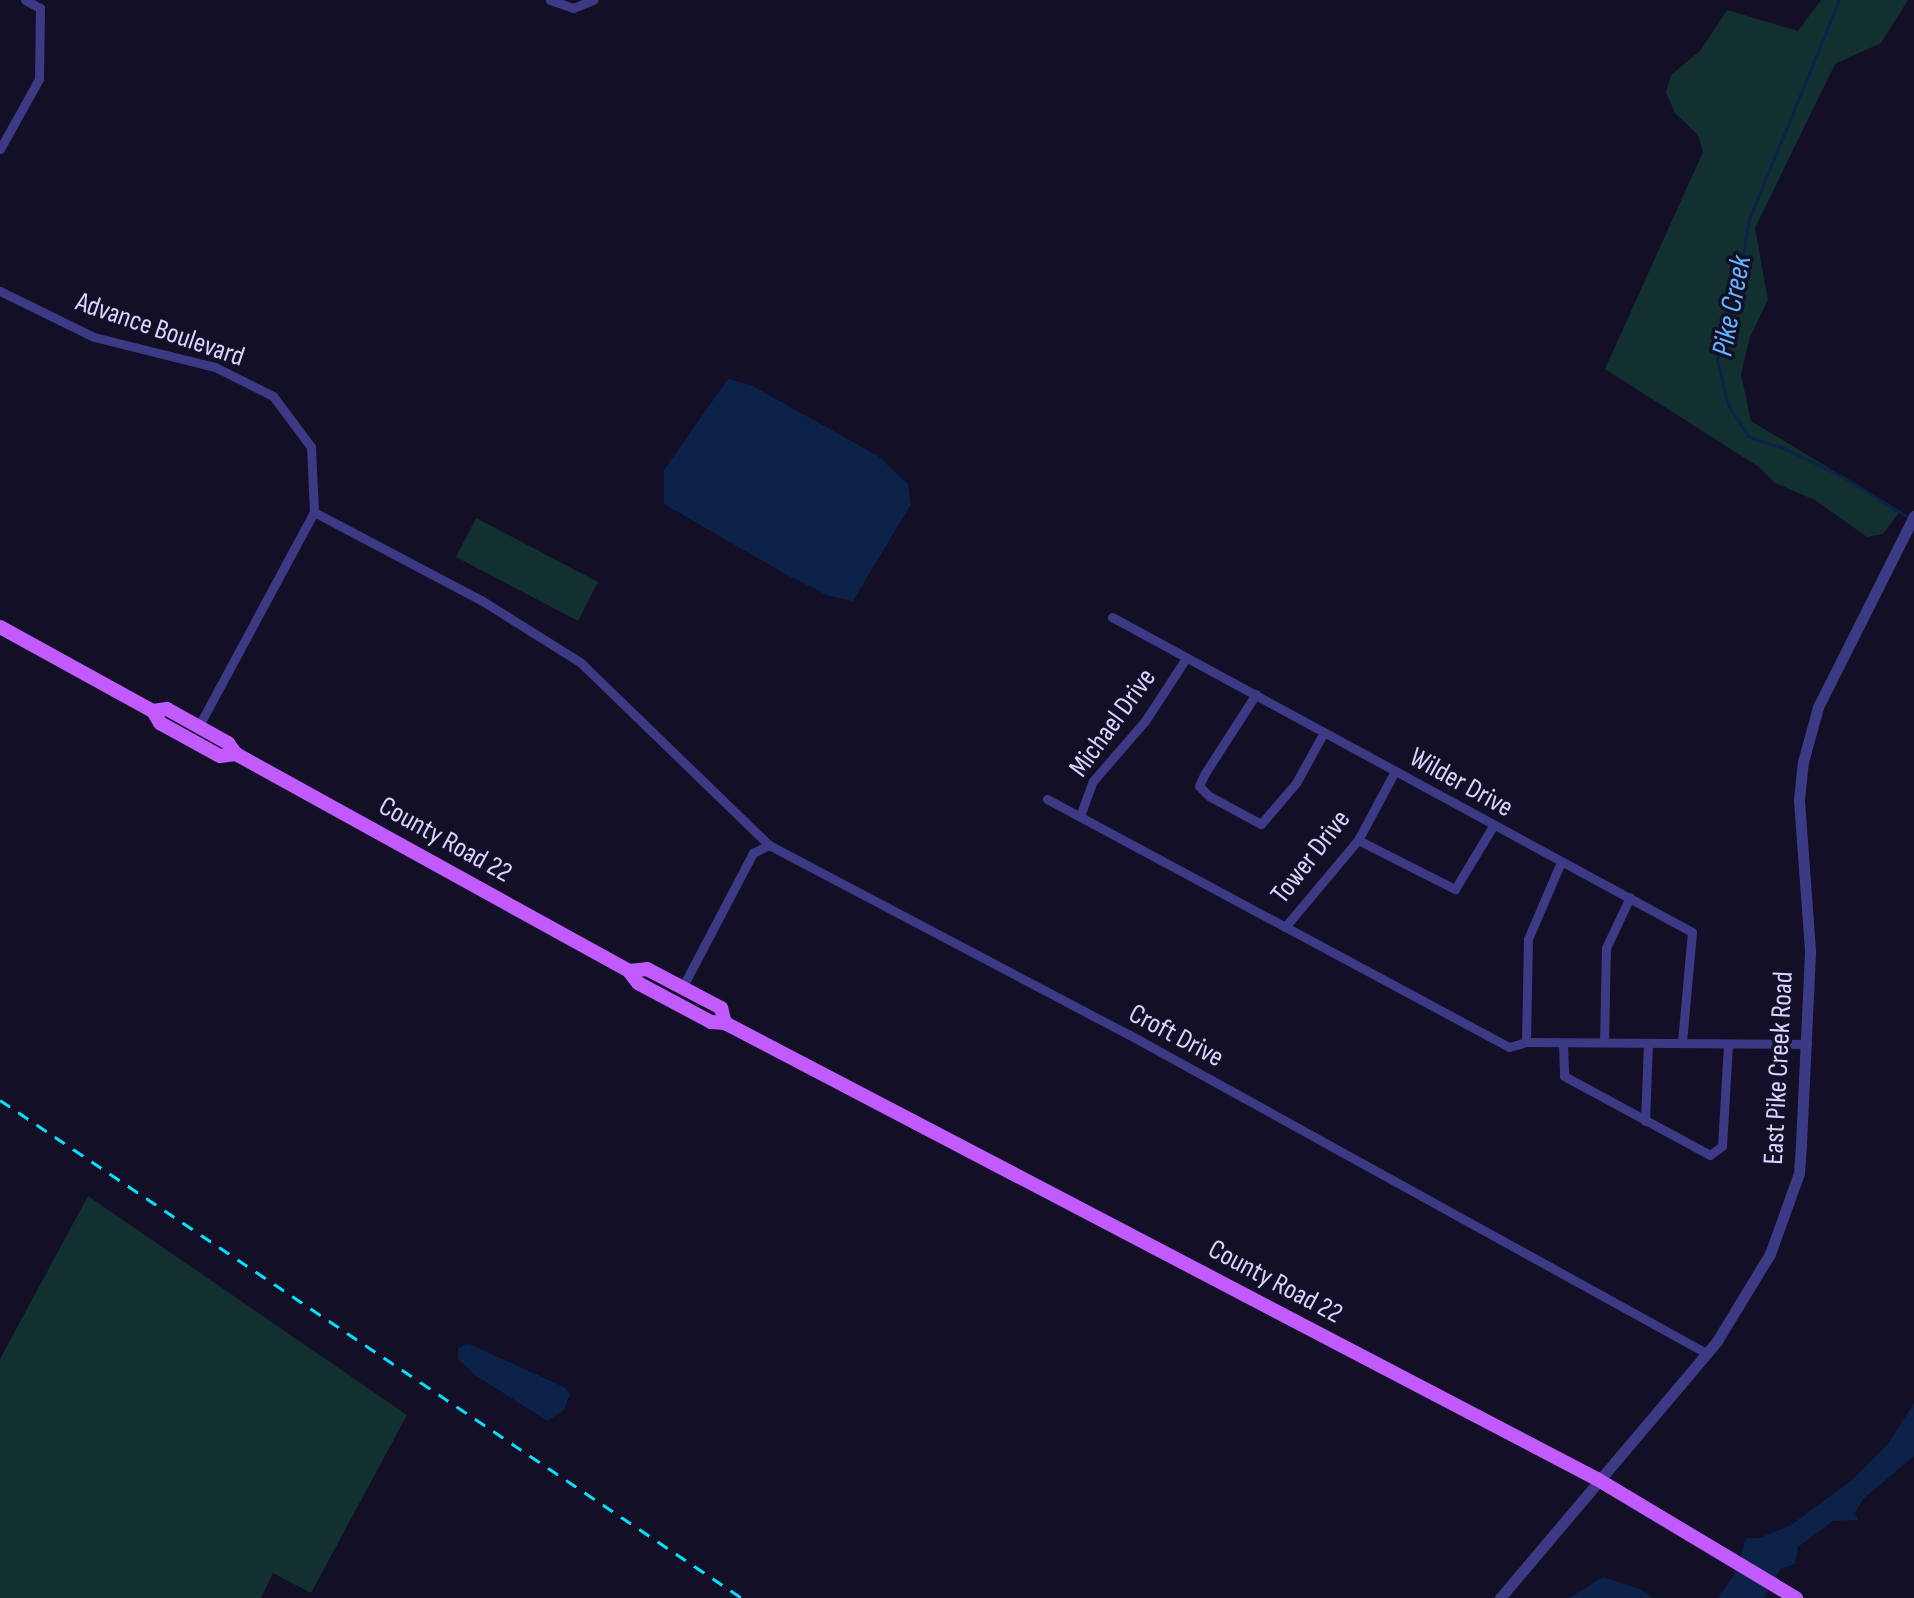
<!DOCTYPE html>
<html>
<head>
<meta charset="utf-8">
<style>
	body { margin:0 }
	#map { position:relative; width:1914px; height:1598px; overflow:hidden; background:#130f26; font-family:"Sofia Sans Condensed",sans-serif }
	div>[style] { position:absolute }
	.green>* { inset:0; background:#12302f }
	.water>* { inset:0; background:#0c2248 }
	.stream>* { height:3px; margin:-1.5px; padding:0 1.5px; transform-origin:1.5px; border-radius:1.5px; background:#0c2248 }
	.minor>* { height:9px; margin:-4.5px; padding:0 4.5px; transform-origin:4.5px; border-radius:4.5px; background:#3d3a85 }
	.tertiary>* { height:11px; margin:-5.5px; padding:0 5.5px; transform-origin:5.5px; border-radius:5.5px; background:#3d3a85 }
	.primary>* { height:14px; margin:-7px; padding:0 7px; transform-origin:7px; border-radius:7px; background:#c25bff }
	.rail>* { height:3px; margin-top:-1.5px; transform-origin:0; background:repeating-linear-gradient(90deg,#00e5ff 0 12px,transparent 0 22px) }
	span { translate:-50% -50%; white-space:nowrap; text-align:center; line-height:1.15; -webkit-text-stroke:7px #130f26; paint-order:stroke }
	.street-label { font-size:28px; color:#d9d4ff }
	.water-label { font-size:30px; color:#62b6ff; font-style:italic }
</style>
</head>
<body>
<div id="map">
	<div class="green">
		<i style="clip-path:polygon(1821px 0,1908px 0,1881px 43px,1835px 64px,1755px 228px,1768px 300px,1750px 337px,1741px 374px,1751px 421px,1900px 511px,1883px 534px,1867px 537px,1815px 500px,1775px 483px,1759px 467px,1605px 369px,1703px 152px,1698px 135px,1675px 113px,1666px 92px,1671px 75px,1700px 51px,1727px 10px,1798px 31px)"></i>
		<i style="clip-path:polygon(476px 518px,598px 582px,578px 621px,456px 557px)"></i>
		<i style="clip-path:polygon(88px 1196px,407px 1415px,311px 1593px,273px 1573px,261px 1598px,0 1598px,0 1359px)"></i>
	</div>
	<div class="water">
		<i style="clip-path:polygon(728px 379px,751px 385px,878px 456px,908px 484px,911px 504px,853px 601px,829px 596px,787px 575px,664px 504px,664px 470px)"></i>
		<i style="clip-path:polygon(467px 1343px,564px 1387px,570px 1394px,564px 1410px,547px 1421px,475px 1375px,458px 1359px,458px 1349px)"></i>
		<i style="clip-path:polygon(1914px 1403px,1914px 1456px,1863px 1499px,1855px 1513px,1858px 1520px,1833px 1521px,1798px 1547px,1795px 1564px,1780px 1569px,1764px 1598px,1718px 1598px,1736px 1572px,1746px 1538px,1760px 1538px,1791px 1525px,1852px 1480px,1888px 1444px)"></i>
		<i style="clip-path:polygon(1603px 1577px,1642px 1590px,1653px 1598px,1569px 1598px)"></i>
	</div>
	<div class="stream">
		<i style="left:1839px;top:0;width:237px;rotate:112.3deg"></i>
		<i style="left:1749px;top:219px;width:99px;rotate:99.3deg"></i>
		<i style="left:1733px;top:317px;width:46px;rotate:110.4deg"></i>
		<i style="left:1717px;top:360px;width:46px;rotate:76.3deg"></i>
		<i style="left:1728px;top:405px;width:38px;rotate:57deg"></i>
		<i style="left:1749px;top:437px;width:34px;rotate:17deg"></i>
		<i style="left:1782px;top:447px;width:68px;rotate:26.2deg"></i>
		<i style="left:1843px;top:477px;width:76px;rotate:31.6deg"></i>
	</div>
	<div class="minor">
		<i style="left:550px;top:0;width:24px;rotate:19deg"></i>
		<i style="left:573px;top:8px;width:22px;rotate:-22deg"></i>
		<i style="left:0;top:149px;width:80px;rotate:-60.9deg"></i>
		<i style="left:39px;top:79px;width:71px;rotate:-89.2deg"></i>
		<i style="left:40px;top:8px;width:17px;rotate:-152deg"></i>
		<i style="left:0;top:291px;width:105px;rotate:26.1deg"></i>
		<i style="left:94px;top:337px;width:125px;rotate:13.9deg"></i>
		<i style="left:215px;top:367px;width:65px;rotate:26.6deg"></i>
		<i style="left:273px;top:396px;width:64px;rotate:53.3deg"></i>
		<i style="left:311px;top:447px;width:65px;rotate:87.4deg"></i>
		<i style="left:314px;top:512px;width:243px;rotate:118.3deg"></i>
		<i style="left:314px;top:512px;width:189px;rotate:27.8deg"></i>
		<i style="left:481px;top:600px;width:117px;rotate:32.1deg"></i>
		<i style="left:580px;top:662px;width:263px;rotate:44.1deg"></i>
		<i style="left:1112px;top:617px;width:660px;rotate:28.51deg"></i>
		<i style="left:1692px;top:932px;width:110px;rotate:95.2deg"></i>
		<i style="left:1256px;top:694px;width:94px;rotate:122.8deg"></i>
		<i style="left:1205px;top:773px;width:14px;rotate:115deg"></i>
		<i style="left:1199px;top:786px;width:14px;rotate:45deg"></i>
		<i style="left:1209px;top:796px;width:59px;rotate:28.3deg"></i>
		<i style="left:1261px;top:824px;width:54px;rotate:-49.5deg"></i>
		<i style="left:1296px;top:783px;width:58px;rotate:-61.2deg"></i>
		<i style="left:1047px;top:799px;width:524px;rotate:28.23deg"></i>
		<i style="left:1509px;top:1047px;width:18px;rotate:-16deg"></i>
		<i style="left:1526px;top:1042px;width:281px;rotate:0.4deg"></i>
		<i style="left:1080px;top:816px;width:37px;rotate:-70deg"></i>
		<i style="left:1093px;top:781px;width:79px;rotate:-49.1deg"></i>
		<i style="left:1145px;top:721px;width:75px;rotate:-56.9deg"></i>
		<i style="left:1358px;top:840px;width:109px;rotate:26.8deg"></i>
		<i style="left:1455px;top:889px;width:74px;rotate:-58.9deg"></i>
		<i style="left:1285px;top:927px;width:114px;rotate:-50deg"></i>
		<i style="left:1358px;top:840px;width:78px;rotate:-61.8deg"></i>
		<i style="left:682px;top:988px;width:153px;rotate:-62.3deg"></i>
		<i style="left:753px;top:853px;width:18px;rotate:-27deg"></i>
		<i style="left:769px;top:845px;width:406px;rotate:27.8deg"></i>
		<i style="left:1128px;top:1034px;width:660px;rotate:28.89deg"></i>
		<i style="left:1526px;top:1042px;width:103px;rotate:-88.9deg"></i>
		<i style="left:1528px;top:939px;width:84px;rotate:-66.8deg"></i>
		<i style="left:1604px;top:1042px;width:94px;rotate:-88.8deg"></i>
		<i style="left:1606px;top:948px;width:56px;rotate:-64.8deg"></i>
		<i style="left:1563px;top:1043px;width:33px;rotate:88deg"></i>
		<i style="left:1564px;top:1076px;width:166px;rotate:28.4deg"></i>
		<i style="left:1710px;top:1155px;width:15px;rotate:-37deg"></i>
		<i style="left:1722px;top:1146px;width:102px;rotate:-86.6deg"></i>
		<i style="left:1645px;top:1121px;width:78px;rotate:-87.8deg"></i>
	</div>
	<div class="tertiary">
		<i style="left:1500px;top:1598px;width:336px;rotate:-49.8deg"></i>
		<i style="left:1717px;top:1341px;width:102px;rotate:-58.7deg"></i>
		<i style="left:1770px;top:1254px;width:86px;rotate:-70.3deg"></i>
		<i style="left:1799px;top:1173px;width:29px;rotate:-86deg"></i>
		<i style="left:1801px;top:1144px;width:194px;rotate:-87.3deg"></i>
		<i style="left:1810px;top:950px;width:151px;rotate:-94.2deg"></i>
		<i style="left:1799px;top:799px;width:37px;rotate:-84deg"></i>
		<i style="left:1803px;top:762px;width:57px;rotate:-74.7deg"></i>
		<i style="left:1818px;top:707px;width:214px;rotate:-63.3deg"></i>
	</div>
	<div class="primary">
		<i style="left:0;top:627px;width:175px;rotate:28.8deg"></i>
		<i style="left:153px;top:711px;width:14px;rotate:60deg"></i>
		<i style="left:160px;top:723px;width:68px;rotate:28.8deg"></i>
		<i style="left:220px;top:756px;width:16px;rotate:-7deg"></i>
		<i style="left:153px;top:711px;width:14px;rotate:-8deg"></i>
		<i style="left:167px;top:709px;width:70px;rotate:29.1deg"></i>
		<i style="left:228px;top:743px;width:14px;rotate:54deg"></i>
		<i style="left:236px;top:754px;width:449px;rotate:28.9deg"></i>
		<i style="left:629px;top:971px;width:15px;rotate:53deg"></i>
		<i style="left:638px;top:983px;width:83px;rotate:28.1deg"></i>
		<i style="left:711px;top:1022px;width:14px;rotate:4deg"></i>
		<i style="left:725px;top:1023px;width:984px;rotate:27.61deg"></i>
		<i style="left:1597px;top:1479px;width:232px;rotate:30.9deg"></i>
		<i style="left:629px;top:971px;width:18px;rotate:-6deg"></i>
		<i style="left:647px;top:969px;width:84px;rotate:27.8deg"></i>
		<i style="left:721px;top:1008px;width:16px;rotate:75deg"></i>
	</div>
	<div class="rail">
		<i style="left:0;top:1100px;width:894px;rotate:33.87deg"></i>
	</div>
	<div class="street-label">
		<span style="left:160px;top:330px;rotate:19deg">Advance Boulevard</span>
		<span style="left:1113px;top:723px;rotate:-54deg">Michael Drive</span>
		<span style="left:1461px;top:783px;rotate:29deg">Wilder Drive</span>
		<span style="left:445px;top:840px;rotate:29deg">County Road 22</span>
		<span style="left:1311px;top:857px;rotate:-52deg">Tower Drive</span>
		<span style="left:1176px;top:1036px;rotate:28deg">Croft Drive</span>
		<span style="left:1779px;top:1068px;rotate:-87deg">East Pike Creek Road</span>
		<span style="left:1275px;top:1282px;rotate:28deg">County Road 22</span>
	</div>
	<div class="water-label">
		<span style="left:1732px;top:306px;rotate:-79deg">Pike Creek</span>
	</div>
</div>
</body>
</html>
